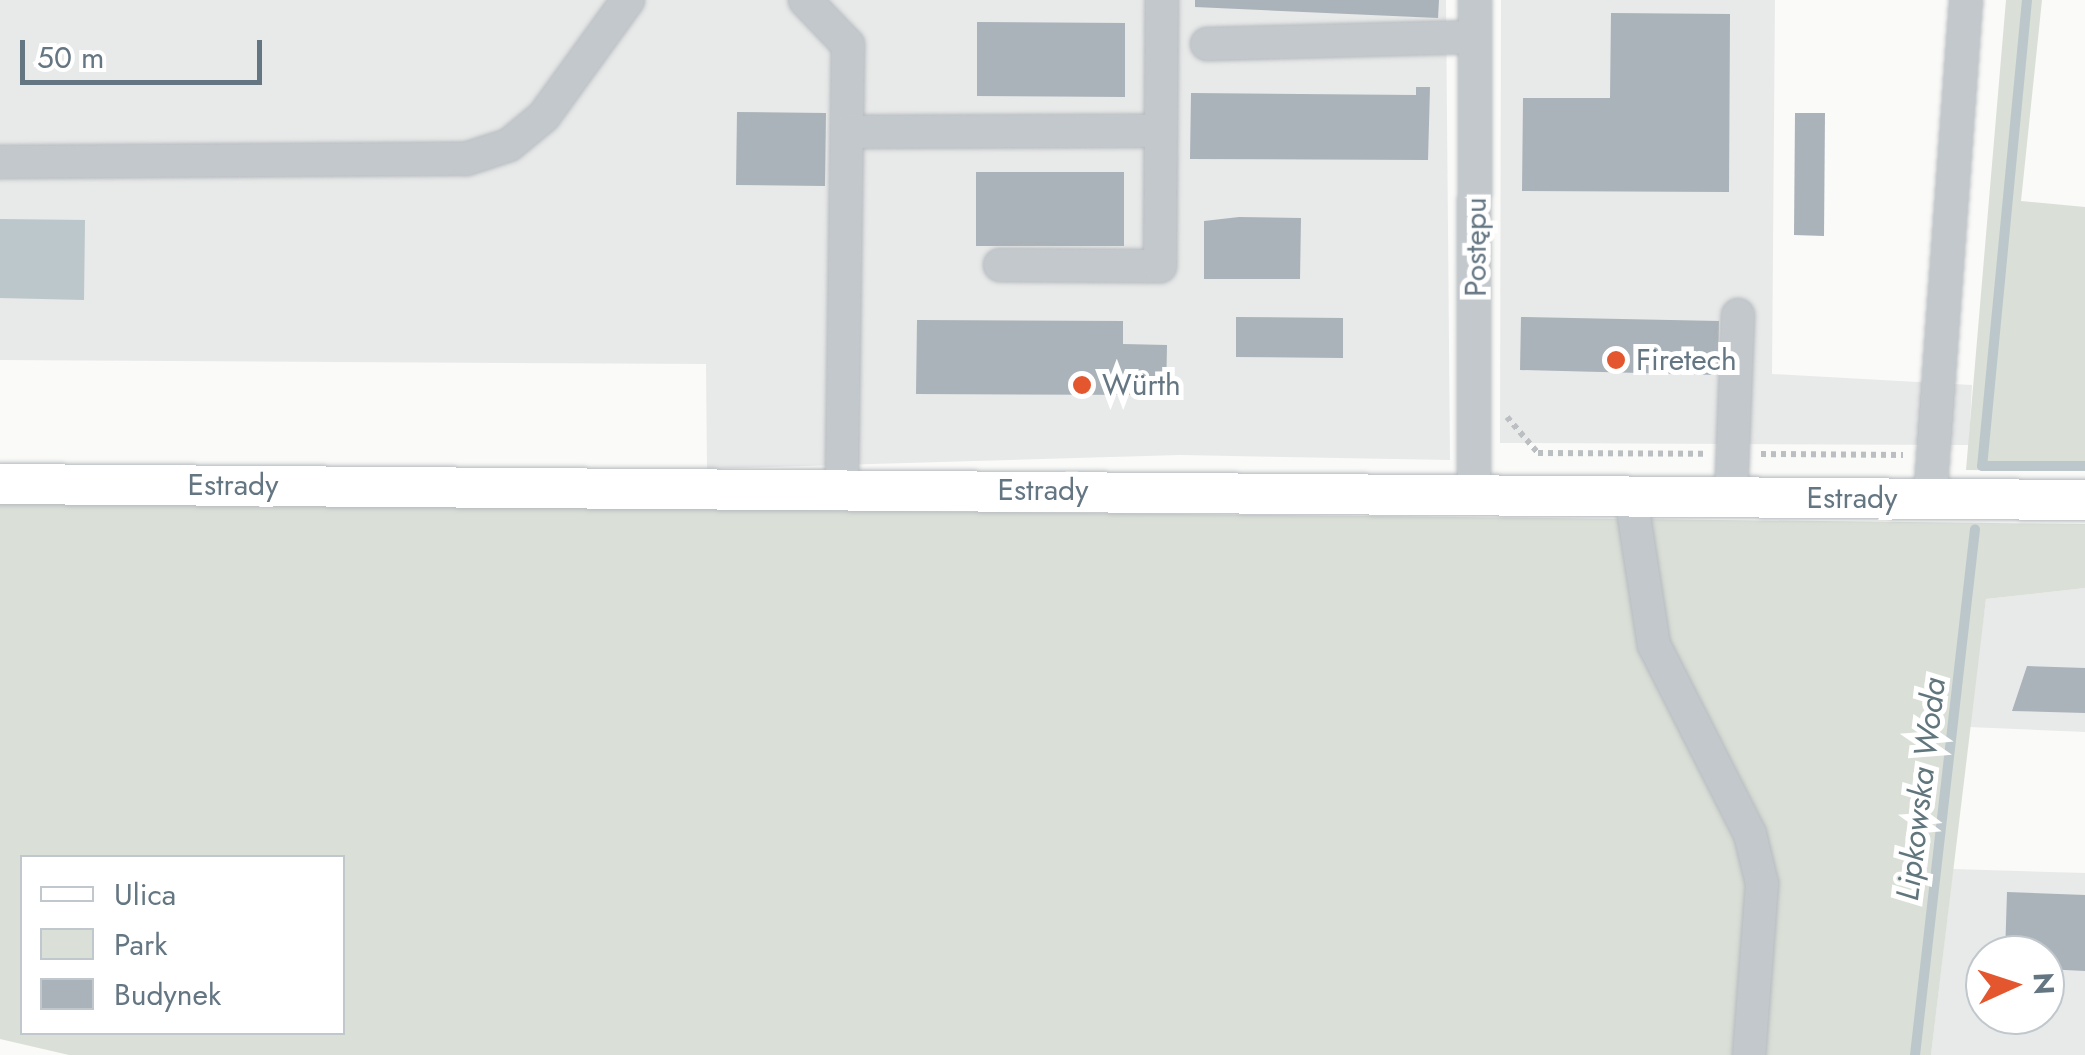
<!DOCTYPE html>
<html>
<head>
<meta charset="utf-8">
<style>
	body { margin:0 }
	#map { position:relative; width:2085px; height:1055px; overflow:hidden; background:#fafaf8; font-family:Jost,sans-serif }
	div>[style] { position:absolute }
	.built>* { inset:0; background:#e8e9e9 }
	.green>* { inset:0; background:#dadfd7 }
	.water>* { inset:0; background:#bbc7cb }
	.stream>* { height:10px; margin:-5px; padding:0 5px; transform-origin:5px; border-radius:5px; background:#bbc7cb }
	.building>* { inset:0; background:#aab3b9 }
	.path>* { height:6px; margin-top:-3px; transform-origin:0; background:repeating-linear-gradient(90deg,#bbbfc2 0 5px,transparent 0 10px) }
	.roads { filter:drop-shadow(0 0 2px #b5babe) drop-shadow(0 0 2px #b5babe) }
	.minor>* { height:32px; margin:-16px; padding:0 16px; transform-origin:16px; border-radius:16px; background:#c3c8cc }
	.major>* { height:40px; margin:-20px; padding:0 20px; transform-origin:20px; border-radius:20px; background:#fff }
	.dots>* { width:28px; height:28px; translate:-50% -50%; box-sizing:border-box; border:5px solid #fff; border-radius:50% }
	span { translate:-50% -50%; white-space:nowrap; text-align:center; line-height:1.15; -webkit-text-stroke:10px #fff; paint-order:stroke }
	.street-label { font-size:30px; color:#657683 }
	.poi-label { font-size:30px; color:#657683 }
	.left { translate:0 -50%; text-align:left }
	.water-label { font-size:32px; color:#60757c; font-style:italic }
	.legend { position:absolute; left:20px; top:855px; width:325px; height:180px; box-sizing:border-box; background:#fff; border:2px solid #c1c8cd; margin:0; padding:12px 18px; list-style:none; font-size:30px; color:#657683 }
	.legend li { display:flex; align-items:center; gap:20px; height:50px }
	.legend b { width:50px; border:2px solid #c1c8cd }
	.north { position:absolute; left:1965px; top:935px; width:100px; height:100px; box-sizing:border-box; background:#fff; border:2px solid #c1c8cd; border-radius:50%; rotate:87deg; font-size:28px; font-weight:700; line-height:40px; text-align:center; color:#657683 }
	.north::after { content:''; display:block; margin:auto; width:35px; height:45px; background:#e4572e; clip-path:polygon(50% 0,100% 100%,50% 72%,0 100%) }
	.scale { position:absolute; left:20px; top:40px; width:242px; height:45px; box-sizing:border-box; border:5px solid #657683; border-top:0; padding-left:12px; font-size:30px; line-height:35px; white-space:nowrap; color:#657683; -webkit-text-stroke:8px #fff; paint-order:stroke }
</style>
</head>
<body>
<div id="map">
	<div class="built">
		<i style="clip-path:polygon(0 0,1446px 0,1450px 460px,1180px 455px,707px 469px,706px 364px,0 360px)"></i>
		<i style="clip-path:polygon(1501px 0,1775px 0,1772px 374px,1972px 385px,1969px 445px,1500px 443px)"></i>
		<i style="clip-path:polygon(2085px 588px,2085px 732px,1969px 727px,1986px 599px)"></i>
		<i style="clip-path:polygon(evenodd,1953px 869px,2085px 873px,2085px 1055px,1931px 1055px,1953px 869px,1985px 955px,2045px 955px,2045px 1015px,1985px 1015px,1985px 955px)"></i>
	</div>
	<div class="green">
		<i style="clip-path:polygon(2006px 0,2042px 0,2021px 201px,2085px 207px,2085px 471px,1966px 470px)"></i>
		<i style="clip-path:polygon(evenodd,0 501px,2085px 524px,2085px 588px,1986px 599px,1931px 1055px,69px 1055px,0 1039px,0 501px,22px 858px,342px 858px,342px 1032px,22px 1032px,22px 858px)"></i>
	</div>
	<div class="water">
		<i style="clip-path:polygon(0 219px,85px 220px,84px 300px,0 298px)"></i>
	</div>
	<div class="stream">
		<i style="left:2027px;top:0;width:468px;rotate:95.5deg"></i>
		<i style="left:1982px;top:466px;width:103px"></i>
		<i style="left:1915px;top:1055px;width:529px;rotate:-83.49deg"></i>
	</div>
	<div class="building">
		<i style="clip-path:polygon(1195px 0,1439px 0,1438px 18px,1195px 7px)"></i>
		<i style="clip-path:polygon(1611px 13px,1730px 14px,1729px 192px,1522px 191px,1523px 98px,1610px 98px)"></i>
		<i style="clip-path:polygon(977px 22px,1125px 23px,1125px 97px,977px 96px)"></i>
		<i style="clip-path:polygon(1416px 87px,1430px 87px,1428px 160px,1190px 159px,1191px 93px,1416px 95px)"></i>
		<i style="clip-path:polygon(737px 112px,826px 113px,825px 186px,736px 185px)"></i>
		<i style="clip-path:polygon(1795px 113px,1825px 113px,1824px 236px,1794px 235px)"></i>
		<i style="clip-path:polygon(976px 172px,1124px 172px,1124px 246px,976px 246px)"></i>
		<i style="clip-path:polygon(1239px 217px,1301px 218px,1300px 279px,1204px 279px,1204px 221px)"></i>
		<i style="clip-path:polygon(1236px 317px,1343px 318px,1343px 358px,1236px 357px)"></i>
		<i style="clip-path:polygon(1521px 317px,1719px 321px,1718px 375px,1520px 370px)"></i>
		<i style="clip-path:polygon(917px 320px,1123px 321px,1123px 344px,1167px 345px,1166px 395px,916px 394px)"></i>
		<i style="clip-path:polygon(2027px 666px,2085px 668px,2085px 713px,2012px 711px)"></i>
		<i style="clip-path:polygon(2007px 892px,2085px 895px,2085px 971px,2045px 969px,2045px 955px,2005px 955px)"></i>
	</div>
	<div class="path">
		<i style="left:1507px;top:417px;width:48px;rotate:49.3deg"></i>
		<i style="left:1538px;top:453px;width:165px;rotate:0.3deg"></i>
		<i style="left:1761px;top:454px;width:142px;rotate:0.4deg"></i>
	</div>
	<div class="roads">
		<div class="minor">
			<i style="left:805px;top:0;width:62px;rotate:46.3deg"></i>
			<i style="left:848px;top:45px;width:444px;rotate:90.8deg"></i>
			<i style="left:1207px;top:44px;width:268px;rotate:-1.5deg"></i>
			<i style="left:847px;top:132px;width:314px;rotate:-0.2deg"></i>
			<i style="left:0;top:162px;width:466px;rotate:-0.4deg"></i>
			<i style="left:466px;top:159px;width:45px;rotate:-18deg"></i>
			<i style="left:509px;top:145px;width:45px;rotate:-39.6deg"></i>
			<i style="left:544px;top:116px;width:143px;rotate:-54.1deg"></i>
			<i style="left:1000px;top:265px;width:160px;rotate:0.4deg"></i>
			<i style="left:1160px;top:266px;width:266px;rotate:-89.6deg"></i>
			<i style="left:1474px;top:494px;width:494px;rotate:-89.9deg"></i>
			<i style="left:1631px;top:497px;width:150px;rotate:81.2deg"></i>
			<i style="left:1654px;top:645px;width:212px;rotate:63.1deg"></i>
			<i style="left:1750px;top:834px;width:51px;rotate:76.5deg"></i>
			<i style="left:1762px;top:884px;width:171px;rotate:94.3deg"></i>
			<i style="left:1731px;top:498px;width:183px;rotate:-87.8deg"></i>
			<i style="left:1930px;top:499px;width:500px;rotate:-85.87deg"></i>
		</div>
		<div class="major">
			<i style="left:0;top:484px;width:2085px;rotate:0.44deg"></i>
		</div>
	</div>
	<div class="dots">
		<i style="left:1616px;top:360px;background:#e4572e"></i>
		<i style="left:1082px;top:385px;background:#e4572e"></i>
	</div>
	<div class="street-label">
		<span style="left:1476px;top:247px;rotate:-90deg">Postępu</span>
		<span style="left:233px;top:485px">Estrady</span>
		<span style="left:1043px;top:490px">Estrady</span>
		<span style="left:1852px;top:498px">Estrady</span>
	</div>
	<div class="poi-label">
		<span class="left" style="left:1636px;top:360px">Firetech</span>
		<span class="left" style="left:1102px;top:385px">Würth</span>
	</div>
	<div class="water-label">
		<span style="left:1921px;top:789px;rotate:-83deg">Lipkowska Woda</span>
	</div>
	<ul class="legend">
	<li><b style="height:12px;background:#fff"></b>Ulica</li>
	<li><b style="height:28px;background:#dadfd7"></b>Park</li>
	<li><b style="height:28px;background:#aab3b9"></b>Budynek</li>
	</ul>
	<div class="north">N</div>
	<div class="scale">50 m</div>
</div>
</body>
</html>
